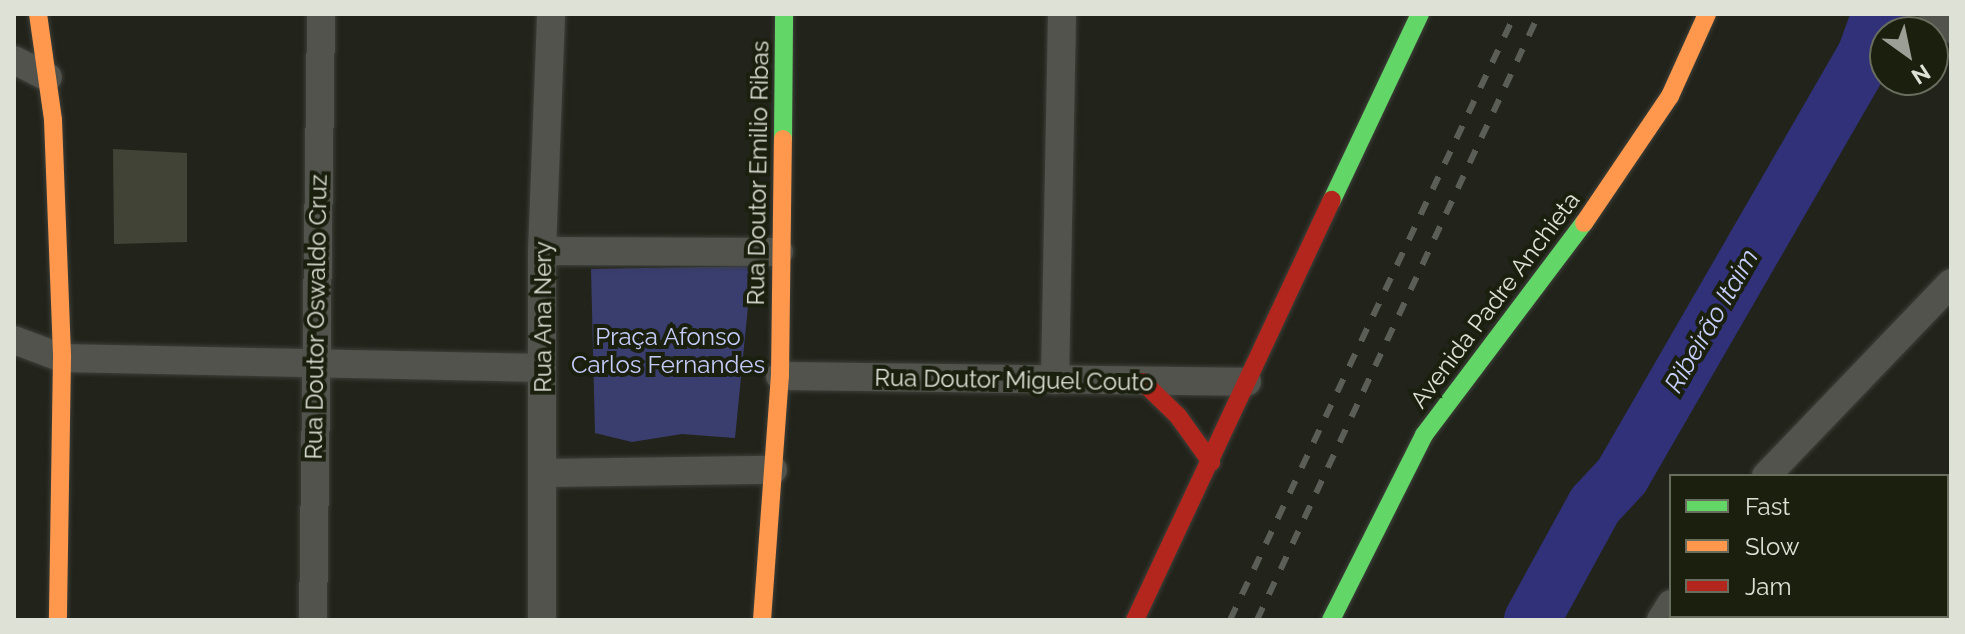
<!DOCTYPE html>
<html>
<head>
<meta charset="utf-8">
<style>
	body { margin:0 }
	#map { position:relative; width:1965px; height:634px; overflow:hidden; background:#22241c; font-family:Raleway,sans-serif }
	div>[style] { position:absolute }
	.green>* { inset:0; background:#393e6f }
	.river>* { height:56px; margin:-28px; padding:0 28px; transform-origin:28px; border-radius:28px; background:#303178 }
	.building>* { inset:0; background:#404335 }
	.roads { filter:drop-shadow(0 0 2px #3d3f38) drop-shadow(0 0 2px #3d3f38) }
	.street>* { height:28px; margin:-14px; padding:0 14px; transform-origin:14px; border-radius:14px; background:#51534c }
	.fast>* { height:18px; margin:-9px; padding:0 9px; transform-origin:9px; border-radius:9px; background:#63d668 }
	.slow>* { height:18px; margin:-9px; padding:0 9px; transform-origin:9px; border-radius:9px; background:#ff974d }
	.jam>* { height:18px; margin:-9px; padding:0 9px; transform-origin:9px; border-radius:9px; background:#b3261e }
	.rail>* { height:6px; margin-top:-3px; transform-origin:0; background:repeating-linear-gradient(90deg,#5b5d57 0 14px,transparent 0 28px) }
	span { translate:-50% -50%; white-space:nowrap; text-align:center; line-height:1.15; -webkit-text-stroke:8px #1a1f0e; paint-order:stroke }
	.street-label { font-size:24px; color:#dde1d6 }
	.park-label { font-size:24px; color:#c5ccfa }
	.water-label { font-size:26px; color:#c7cffd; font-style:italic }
	.frame { position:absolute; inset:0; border:16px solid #dde1d6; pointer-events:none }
	.legend { position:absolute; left:1669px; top:474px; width:280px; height:144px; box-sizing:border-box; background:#1a1f0e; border:2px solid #686d5e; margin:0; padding:10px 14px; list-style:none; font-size:24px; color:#dde1d6 }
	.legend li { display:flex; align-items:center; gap:16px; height:40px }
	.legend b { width:40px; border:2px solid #686d5e }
	.north { position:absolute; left:1869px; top:16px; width:80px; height:80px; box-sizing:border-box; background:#1a1f0e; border:2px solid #686d5e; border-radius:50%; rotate:147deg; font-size:22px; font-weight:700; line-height:32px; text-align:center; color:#dde1d6 }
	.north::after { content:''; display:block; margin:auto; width:28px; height:36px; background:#9c9f95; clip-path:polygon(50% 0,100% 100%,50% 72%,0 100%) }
</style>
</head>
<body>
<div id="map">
	<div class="green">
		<i style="clip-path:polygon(752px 266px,735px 438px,682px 434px,632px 442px,595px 433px,591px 269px)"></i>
	</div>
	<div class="river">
		<i style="left:1532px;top:620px;width:131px;rotate:-61.3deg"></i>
		<i style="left:1595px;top:505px;width:40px;rotate:-47deg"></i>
		<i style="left:1622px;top:476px;width:486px;rotate:-60deg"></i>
		<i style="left:1865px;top:55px;width:44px;rotate:-69.9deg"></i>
	</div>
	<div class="building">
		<i style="clip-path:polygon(113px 149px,187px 153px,187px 242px,114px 244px)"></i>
	</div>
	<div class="roads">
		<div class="street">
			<i style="left:1933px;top:14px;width:23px;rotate:40deg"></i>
			<i style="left:14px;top:60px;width:38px;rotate:27deg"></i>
			<i style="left:542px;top:251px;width:237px;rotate:0.2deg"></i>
			<i style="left:14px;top:340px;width:51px;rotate:20.6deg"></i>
			<i style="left:62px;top:358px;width:480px;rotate:1.2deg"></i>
			<i style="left:780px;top:376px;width:467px;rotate:0.7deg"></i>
			<i style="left:1055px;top:380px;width:366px;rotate:-88.9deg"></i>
			<i style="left:544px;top:473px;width:229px;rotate:-0.8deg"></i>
			<i style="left:1766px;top:476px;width:267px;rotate:-46.2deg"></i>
			<i style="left:1947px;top:510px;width:5px;rotate:-37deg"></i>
			<i style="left:1805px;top:616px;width:6px;rotate:45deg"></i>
			<i style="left:313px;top:620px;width:606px;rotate:-89.24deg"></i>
			<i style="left:542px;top:620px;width:369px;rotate:-90deg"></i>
			<i style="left:542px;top:251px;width:237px;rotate:-87.8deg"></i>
			<i style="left:1661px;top:620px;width:19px;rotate:-58deg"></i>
		</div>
		<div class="fast">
			<i style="left:783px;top:139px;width:125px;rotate:-89.5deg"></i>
			<i style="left:1332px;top:200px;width:206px;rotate:-64.7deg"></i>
			<i style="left:1331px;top:620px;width:207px;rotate:-63.3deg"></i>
			<i style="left:1424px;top:435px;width:266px;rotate:-53deg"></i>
		</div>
		<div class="slow">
			<i style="left:38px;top:14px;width:107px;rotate:81.9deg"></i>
			<i style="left:53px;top:120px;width:238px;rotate:87.8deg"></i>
			<i style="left:62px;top:358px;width:262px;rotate:90.9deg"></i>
			<i style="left:1584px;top:223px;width:153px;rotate:-55.9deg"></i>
			<i style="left:1670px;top:96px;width:90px;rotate:-65.7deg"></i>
			<i style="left:762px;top:620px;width:245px;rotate:-85.8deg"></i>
			<i style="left:780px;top:376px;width:237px;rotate:-89.3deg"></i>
		</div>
		<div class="jam">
			<i style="left:1143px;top:382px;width:49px;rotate:44.2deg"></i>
			<i style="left:1178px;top:416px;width:57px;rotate:54.3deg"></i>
			<i style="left:1135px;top:620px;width:464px;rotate:-64.9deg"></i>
		</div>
	</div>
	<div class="rail">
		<i style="left:1230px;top:620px;width:670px;rotate:-64.81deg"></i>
		<i style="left:1257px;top:620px;width:668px;rotate:-65.05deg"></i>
	</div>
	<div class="street-label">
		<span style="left:758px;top:173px;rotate:-89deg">Rua Doutor Emilio Ribas</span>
		<span style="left:1495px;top:300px;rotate:-53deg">Avenida Padre Anchieta</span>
		<span style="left:316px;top:317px;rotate:-89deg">Rua Doutor Oswaldo Cruz</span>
		<span style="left:543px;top:317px;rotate:-90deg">Rua Ana Nery</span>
		<span style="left:1014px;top:380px;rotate:1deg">Rua Doutor Miguel Couto</span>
	</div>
	<div class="park-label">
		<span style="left:668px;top:351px">Praça Afonso<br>Carlos Fernandes</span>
	</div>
	<div class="water-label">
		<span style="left:1712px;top:321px;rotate:-60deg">Ribeirão Itaim</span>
	</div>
	<div class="frame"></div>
	<ul class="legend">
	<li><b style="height:10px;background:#63d668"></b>Fast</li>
	<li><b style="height:10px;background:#ff974d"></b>Slow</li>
	<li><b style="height:10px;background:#b3261e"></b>Jam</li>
	</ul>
	<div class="north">N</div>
</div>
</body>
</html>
